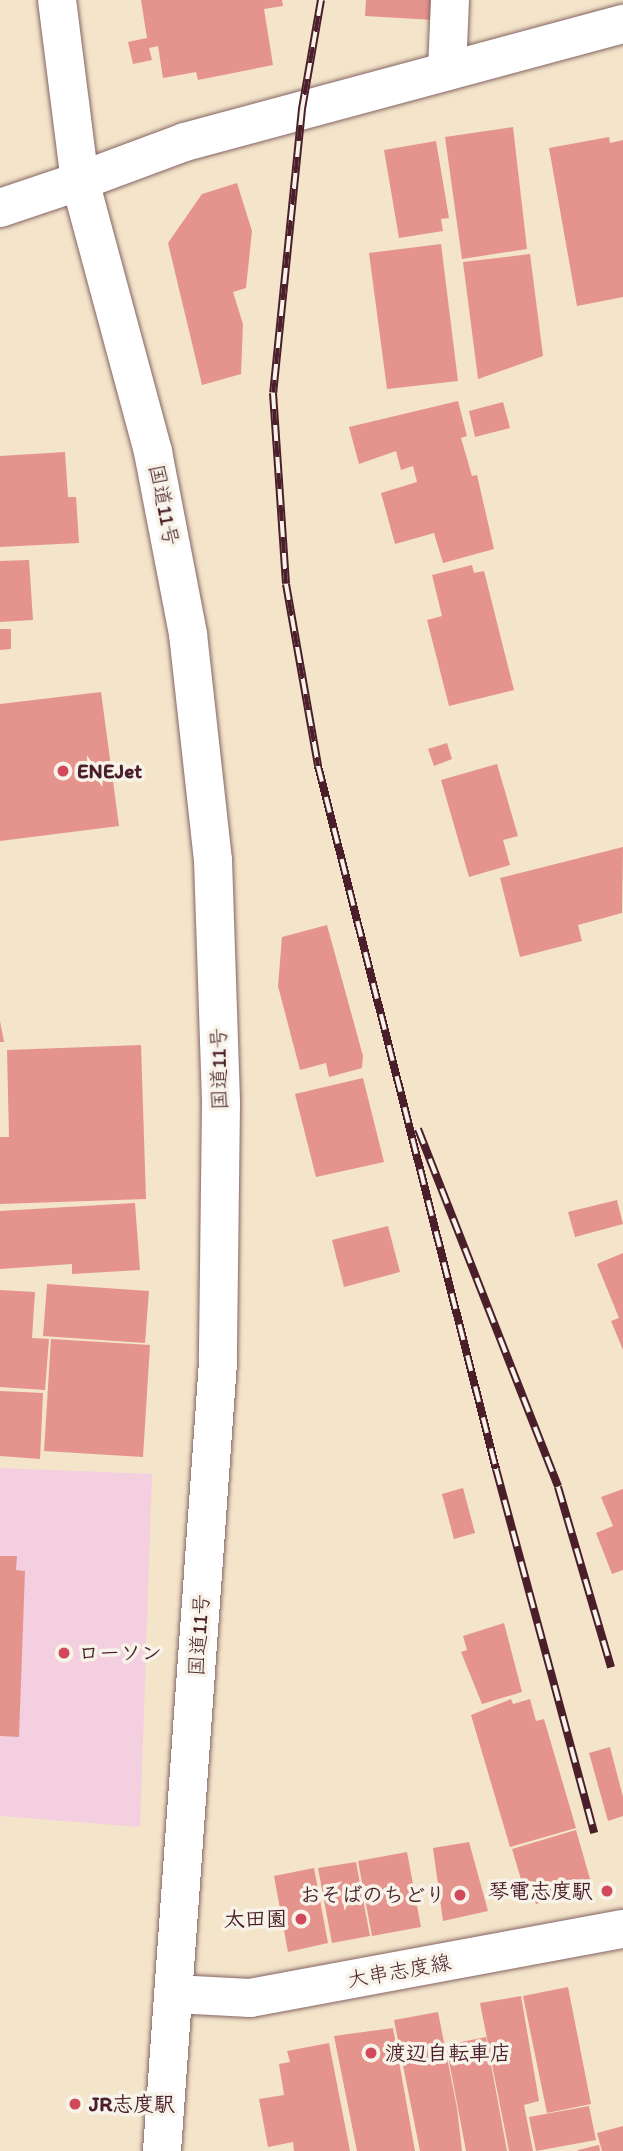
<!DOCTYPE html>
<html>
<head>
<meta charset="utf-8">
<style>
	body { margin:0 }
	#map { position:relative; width:623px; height:2151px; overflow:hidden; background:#f3e4ca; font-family:Itim,"Klee One",sans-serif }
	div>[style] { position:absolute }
	.built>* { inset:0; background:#f3cfdf }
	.building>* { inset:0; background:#e5948d }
	.roads { filter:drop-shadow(0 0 2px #856463) drop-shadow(0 0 2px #856463) }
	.minor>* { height:38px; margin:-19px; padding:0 19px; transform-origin:19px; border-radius:19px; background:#fff }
	.major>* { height:38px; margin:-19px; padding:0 19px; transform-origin:19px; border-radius:19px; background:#fff }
	.highway>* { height:38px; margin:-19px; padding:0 19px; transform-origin:19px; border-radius:19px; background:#fff }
	.rail>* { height:8px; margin-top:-4px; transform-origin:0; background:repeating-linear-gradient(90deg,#f7f3e8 0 16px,#4a1f2b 0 32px); box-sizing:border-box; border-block:2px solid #4a1f2b }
	.dots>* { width:19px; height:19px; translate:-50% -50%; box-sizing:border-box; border:4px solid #f7f3e8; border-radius:50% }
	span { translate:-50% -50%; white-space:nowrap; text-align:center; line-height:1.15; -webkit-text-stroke:7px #f7f3e8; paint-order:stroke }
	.street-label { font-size:21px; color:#4a1f2b }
	.poi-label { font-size:21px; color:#4a1f2b; font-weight:700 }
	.left { translate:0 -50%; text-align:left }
	.right { translate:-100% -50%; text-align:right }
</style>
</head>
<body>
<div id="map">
	<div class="built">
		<i style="clip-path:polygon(0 1468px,152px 1474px,140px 1827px,0 1816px)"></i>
	</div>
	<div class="building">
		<i style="clip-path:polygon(141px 0,282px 0,283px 6px,264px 9px,273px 65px,198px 80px,196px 72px,163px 78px,158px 46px,149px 48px,152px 60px,133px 64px,128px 42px,147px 38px)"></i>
		<i style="clip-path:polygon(366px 0,436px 0,434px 20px,365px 16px)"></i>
		<i style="clip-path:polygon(513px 127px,527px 249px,462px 259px,445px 137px)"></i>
		<i style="clip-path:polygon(609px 137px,610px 143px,623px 140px,623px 297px,577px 306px,549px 148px)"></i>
		<i style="clip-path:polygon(436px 141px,449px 218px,441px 219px,443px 231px,399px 238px,384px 150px)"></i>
		<i style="clip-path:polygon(237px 183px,252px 231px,246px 288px,233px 292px,243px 324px,241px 374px,202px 385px,168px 243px,202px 194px)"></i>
		<i style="clip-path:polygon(441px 244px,458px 381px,387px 389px,369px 253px)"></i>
		<i style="clip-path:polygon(530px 254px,543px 356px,478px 379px,463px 262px)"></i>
		<i style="clip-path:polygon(458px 401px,467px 436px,461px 438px,472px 476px,477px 475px,494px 549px,443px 563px,434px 533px,395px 544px,381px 493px,417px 482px,413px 466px,401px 470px,396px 451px,359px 464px,349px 427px)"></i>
		<i style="clip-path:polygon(503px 402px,510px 428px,475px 437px,469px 411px)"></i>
		<i style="clip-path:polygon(65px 452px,68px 497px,76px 497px,79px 543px,0 547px,0 456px)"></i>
		<i style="clip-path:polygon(29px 560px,33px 620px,0 622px,0 561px)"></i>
		<i style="clip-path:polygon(472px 565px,474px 573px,484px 571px,514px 690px,449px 706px,427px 620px,442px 616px,432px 575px)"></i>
		<i style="clip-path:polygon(0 629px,11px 629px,11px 649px,0 650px)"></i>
		<i style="clip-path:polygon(101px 692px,119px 826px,0 841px,0 704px)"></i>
		<i style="clip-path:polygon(447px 743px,452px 759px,434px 766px,428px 749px)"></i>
		<i style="clip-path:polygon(497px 764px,518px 836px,503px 840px,510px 865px,469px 877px,441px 780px)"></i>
		<i style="clip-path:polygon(623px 847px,622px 913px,578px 925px,582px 941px,520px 957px,500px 878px)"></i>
		<i style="clip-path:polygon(327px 925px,363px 1056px,362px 1068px,329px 1077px,326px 1063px,300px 1070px,278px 986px,282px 937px)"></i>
		<i style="clip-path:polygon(0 1021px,4px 1042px,0 1042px)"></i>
		<i style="clip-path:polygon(141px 1045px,146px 1199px,0 1204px,0 1137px,9px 1137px,7px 1050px)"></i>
		<i style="clip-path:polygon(363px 1078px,384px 1162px,316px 1177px,295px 1094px)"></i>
		<i style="clip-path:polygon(617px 1200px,623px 1224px,575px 1237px,568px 1212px)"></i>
		<i style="clip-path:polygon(135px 1203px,140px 1270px,72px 1274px,72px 1264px,0 1269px,0 1211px)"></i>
		<i style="clip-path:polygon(388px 1226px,400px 1272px,344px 1287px,332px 1240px)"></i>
		<i style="clip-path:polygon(623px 1253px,623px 1350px,611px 1321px,619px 1318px,597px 1264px)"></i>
		<i style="clip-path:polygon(47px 1284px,149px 1291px,145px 1343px,43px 1336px)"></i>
		<i style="clip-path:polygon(0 1290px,35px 1292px,32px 1338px,49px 1339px,45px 1390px,0 1387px)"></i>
		<i style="clip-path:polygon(51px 1339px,150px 1345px,143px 1457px,44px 1451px)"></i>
		<i style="clip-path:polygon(0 1391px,43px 1393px,40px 1459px,0 1456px)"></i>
		<i style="clip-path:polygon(463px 1488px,475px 1533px,454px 1539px,442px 1494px)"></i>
		<i style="clip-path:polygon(623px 1489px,623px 1570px,612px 1574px,596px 1533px,613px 1526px,601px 1497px)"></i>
		<i style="clip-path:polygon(0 1556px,17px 1556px,16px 1570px,25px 1571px,19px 1737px,0 1736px)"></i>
		<i style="clip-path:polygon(504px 1623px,522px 1692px,482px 1704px,461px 1652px,467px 1650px,463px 1636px)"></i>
		<i style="clip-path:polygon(511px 1699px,513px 1704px,530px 1699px,536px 1721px,544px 1719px,576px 1828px,510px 1847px,471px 1715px)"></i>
		<i style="clip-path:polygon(610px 1747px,623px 1797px,623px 1816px,608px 1821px,589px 1753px)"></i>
		<i style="clip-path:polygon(576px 1830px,592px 1886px,536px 1904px,530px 1883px,523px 1886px,512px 1849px)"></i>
		<i style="clip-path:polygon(469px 1842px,488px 1911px,443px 1921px,433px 1848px)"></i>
		<i style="clip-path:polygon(407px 1852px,421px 1927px,372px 1936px,358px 1861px)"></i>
		<i style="clip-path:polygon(356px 1862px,370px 1936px,332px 1943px,318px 1868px)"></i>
		<i style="clip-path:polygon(314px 1868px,328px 1943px,288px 1952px,274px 1876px)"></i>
		<i style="clip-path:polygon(568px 1987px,591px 2104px,547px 2113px,523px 1996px)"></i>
		<i style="clip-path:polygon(521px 1996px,539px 2101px,524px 2105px,533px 2151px,509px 2151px,480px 2003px)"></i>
		<i style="clip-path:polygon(438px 2012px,457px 2108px,462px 2151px,420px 2151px,394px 2020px)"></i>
		<i style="clip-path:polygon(393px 2028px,415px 2151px,357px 2151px,334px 2036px)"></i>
		<i style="clip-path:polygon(486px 2037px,507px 2151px,466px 2151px,446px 2045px)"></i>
		<i style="clip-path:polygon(329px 2043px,350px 2151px,294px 2151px,293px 2142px,268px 2147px,259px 2099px,284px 2095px,279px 2064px,290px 2062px,287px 2051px)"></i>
		<i style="clip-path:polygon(589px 2106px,596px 2140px,536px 2151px,529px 2117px)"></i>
		<i style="clip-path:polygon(623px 2126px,623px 2151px,602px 2151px,597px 2133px)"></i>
		<i style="clip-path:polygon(599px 2145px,600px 2151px,578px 2151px,578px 2150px)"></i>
	</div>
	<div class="roads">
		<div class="minor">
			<i style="left:447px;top:71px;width:71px;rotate:-87.6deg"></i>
			<i style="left:80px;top:181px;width:112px;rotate:-20.4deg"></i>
			<i style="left:185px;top:142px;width:454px;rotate:-15.1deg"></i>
		</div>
		<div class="major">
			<i style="left:0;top:208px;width:84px;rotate:-18.6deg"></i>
			<i style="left:174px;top:1994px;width:76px;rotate:3deg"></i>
			<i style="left:250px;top:1998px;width:379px;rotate:-10.5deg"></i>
		</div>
		<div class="highway">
			<i style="left:57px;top:0;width:182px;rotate:82.8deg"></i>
			<i style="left:80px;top:181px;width:281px;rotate:74.9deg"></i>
			<i style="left:153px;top:452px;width:185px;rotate:79.1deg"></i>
			<i style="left:188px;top:634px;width:227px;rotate:83.7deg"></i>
			<i style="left:213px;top:860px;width:243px;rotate:88.1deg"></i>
			<i style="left:221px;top:1103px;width:259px;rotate:90.7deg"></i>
			<i style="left:218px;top:1362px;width:791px;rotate:94.06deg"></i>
		</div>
	</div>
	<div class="rail">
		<i style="left:321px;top:0;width:111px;rotate:99.9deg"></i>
		<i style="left:302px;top:109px;width:285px;rotate:95.8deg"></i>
		<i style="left:273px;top:393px;width:191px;rotate:86.1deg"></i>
		<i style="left:286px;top:584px;width:185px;rotate:80deg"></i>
		<i style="left:318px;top:766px;width:725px;rotate:75.79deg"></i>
		<i style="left:496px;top:1469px;width:377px;rotate:74.9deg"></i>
		<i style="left:418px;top:1129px;width:384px;rotate:68.6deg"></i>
		<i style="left:558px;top:1487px;width:188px;rotate:73.6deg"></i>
	</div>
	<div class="dots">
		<i style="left:63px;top:771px;background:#d1495b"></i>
		<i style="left:64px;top:1653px;background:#d1495b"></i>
		<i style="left:607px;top:1891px;background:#d1495b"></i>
		<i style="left:460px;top:1895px;background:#d1495b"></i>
		<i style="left:301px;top:1919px;background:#d1495b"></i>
		<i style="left:371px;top:2053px;background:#d1495b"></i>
		<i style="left:75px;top:2104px;background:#d1495b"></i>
	</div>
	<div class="street-label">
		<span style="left:164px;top:505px;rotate:79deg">国道11号</span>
		<span style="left:219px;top:1069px;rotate:-91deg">国道11号</span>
		<span style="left:199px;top:1635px;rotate:-86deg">国道11号</span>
		<span style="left:399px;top:1971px;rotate:-10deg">大串志度線</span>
	</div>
	<div class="poi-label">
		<span class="left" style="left:77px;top:771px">ENEJet</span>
		<span class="left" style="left:78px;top:1653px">ローソン</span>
		<span class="right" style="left:593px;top:1891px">琴電志度駅</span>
		<span class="right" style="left:446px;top:1895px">おそばのちどり</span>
		<span class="right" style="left:287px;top:1919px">太田園</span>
		<span class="left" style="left:385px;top:2053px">渡辺自転車店</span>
		<span class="left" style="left:89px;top:2104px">JR志度駅</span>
	</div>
</div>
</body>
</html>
